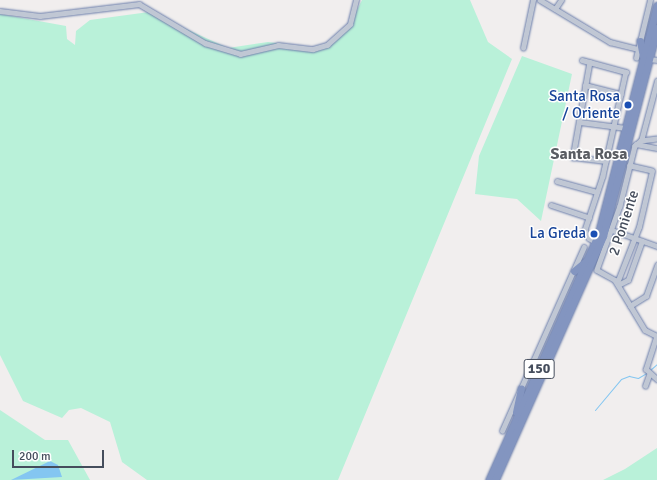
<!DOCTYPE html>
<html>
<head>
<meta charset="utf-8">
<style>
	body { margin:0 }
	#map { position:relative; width:657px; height:480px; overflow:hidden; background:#f1eeee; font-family:Signika,sans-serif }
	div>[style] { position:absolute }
	.green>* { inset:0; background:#b9f1d9 }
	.water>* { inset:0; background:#84c6f1 }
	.stream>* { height:1px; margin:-0.5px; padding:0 0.5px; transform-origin:0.5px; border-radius:0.5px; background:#84c6f1 }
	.roads { filter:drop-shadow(0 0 1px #6e80ac) drop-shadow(0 0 1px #6e80ac) }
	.minor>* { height:4.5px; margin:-2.25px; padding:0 2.25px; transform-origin:2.25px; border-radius:2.25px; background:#c0c7d4 }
	.highway>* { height:7px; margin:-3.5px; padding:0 3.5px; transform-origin:3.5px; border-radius:3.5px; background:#8395c0 }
	.dots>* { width:11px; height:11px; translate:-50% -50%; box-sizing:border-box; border:2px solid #fff; border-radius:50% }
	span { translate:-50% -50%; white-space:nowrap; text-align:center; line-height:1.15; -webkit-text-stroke:3px #fff; paint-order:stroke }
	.shield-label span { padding:1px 3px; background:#fff; border:1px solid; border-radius:3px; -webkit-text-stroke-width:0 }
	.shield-label { font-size:14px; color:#454d5c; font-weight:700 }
	.transit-label { font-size:15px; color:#164399 }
	.right { translate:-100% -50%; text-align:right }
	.street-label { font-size:15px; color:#454d5c }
	.neighbourhood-label { font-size:16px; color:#5a5d63; font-weight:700 }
	.scale { position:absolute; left:12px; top:450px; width:92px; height:18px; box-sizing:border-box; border:2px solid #454d5c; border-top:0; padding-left:5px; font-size:12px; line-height:14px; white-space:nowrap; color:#454d5c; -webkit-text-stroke:3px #fff; paint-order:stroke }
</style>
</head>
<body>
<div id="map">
	<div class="green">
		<i style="clip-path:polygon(362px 0,470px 0,488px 42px,512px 59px,338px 480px,147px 480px,122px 462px,110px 422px,81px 408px,69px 410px,62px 418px,23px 401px,0 355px,0 14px,66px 26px,67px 39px,75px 45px,76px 31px,90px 20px,149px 12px,228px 48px,268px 42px,317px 48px,327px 45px,350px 24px)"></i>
		<i style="clip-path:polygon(522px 56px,572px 74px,541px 221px,517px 199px,475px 194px,479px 156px)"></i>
		<i style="clip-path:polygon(0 410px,45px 440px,68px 440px,90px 480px,0 480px)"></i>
		<i style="clip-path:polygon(657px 448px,657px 480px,603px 480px,625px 469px)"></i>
	</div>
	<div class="water">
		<i style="clip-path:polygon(50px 461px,58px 465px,62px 477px,11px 480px)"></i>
	</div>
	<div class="stream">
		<i style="left:650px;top:370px;width:9px;rotate:-41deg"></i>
		<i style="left:595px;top:410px;width:40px;rotate:-50deg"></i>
		<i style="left:621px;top:379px;width:9px;rotate:-21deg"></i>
		<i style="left:629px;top:376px;width:9px;rotate:13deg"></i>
		<i style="left:638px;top:378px;width:12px;rotate:-31deg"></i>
	</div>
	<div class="roads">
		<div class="minor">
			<i style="left:540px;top:0;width:82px;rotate:31deg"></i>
			<i style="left:610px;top:42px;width:29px;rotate:14deg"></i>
			<i style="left:555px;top:9px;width:11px;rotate:-56deg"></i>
			<i style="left:0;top:11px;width:40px;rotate:7.1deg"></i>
			<i style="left:40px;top:16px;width:100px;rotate:-6.9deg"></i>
			<i style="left:139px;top:4px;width:77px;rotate:30.6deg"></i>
			<i style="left:205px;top:43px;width:37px;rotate:17deg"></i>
			<i style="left:240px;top:54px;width:39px;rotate:-13deg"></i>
			<i style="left:278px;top:45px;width:35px;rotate:7deg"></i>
			<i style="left:313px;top:49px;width:15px;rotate:-16deg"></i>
			<i style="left:327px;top:45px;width:31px;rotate:-42deg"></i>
			<i style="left:350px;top:24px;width:25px;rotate:-76deg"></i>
			<i style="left:523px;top:48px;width:49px;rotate:-78.2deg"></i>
			<i style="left:636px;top:58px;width:60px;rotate:-76.4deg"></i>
			<i style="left:649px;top:59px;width:8px;rotate:7deg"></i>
			<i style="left:582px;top:60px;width:46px;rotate:15.3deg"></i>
			<i style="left:626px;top:72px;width:107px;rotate:102.5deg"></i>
			<i style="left:603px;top:176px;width:57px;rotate:108.4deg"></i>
			<i style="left:585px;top:230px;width:9px;rotate:63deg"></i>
			<i style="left:589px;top:238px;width:8px;rotate:30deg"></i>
			<i style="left:590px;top:62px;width:97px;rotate:100.1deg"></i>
			<i style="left:573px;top:157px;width:33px;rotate:7deg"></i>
			<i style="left:585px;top:85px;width:37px;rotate:14deg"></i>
			<i style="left:580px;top:122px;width:46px;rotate:7.4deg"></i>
			<i style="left:657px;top:139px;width:16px;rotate:173deg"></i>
			<i style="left:641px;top:141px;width:8px;rotate:140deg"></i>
			<i style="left:635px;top:146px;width:62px;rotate:104deg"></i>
			<i style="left:620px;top:206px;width:68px;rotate:109.8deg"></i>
			<i style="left:597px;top:270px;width:21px;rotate:29deg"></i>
			<i style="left:615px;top:280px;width:58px;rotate:59deg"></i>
			<i style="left:645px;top:330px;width:13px;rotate:27deg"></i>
			<i style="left:641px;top:141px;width:62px;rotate:-75.1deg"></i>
			<i style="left:636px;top:144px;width:21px;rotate:11deg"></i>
			<i style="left:557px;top:181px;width:41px;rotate:15.4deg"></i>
			<i style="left:551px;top:205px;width:40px;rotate:18deg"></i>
			<i style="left:612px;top:230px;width:48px;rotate:19.6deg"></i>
			<i style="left:617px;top:283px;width:60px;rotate:-68.6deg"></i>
			<i style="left:639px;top:227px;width:57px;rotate:-76.9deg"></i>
			<i style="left:652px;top:171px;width:23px;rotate:-167deg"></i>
			<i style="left:618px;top:285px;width:11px;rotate:-27deg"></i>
			<i style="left:628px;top:280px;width:41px;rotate:-70.3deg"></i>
			<i style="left:630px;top:306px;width:19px;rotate:-32deg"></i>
			<i style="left:646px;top:296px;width:33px;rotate:-70deg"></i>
			<i style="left:657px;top:336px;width:35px;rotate:108deg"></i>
			<i style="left:646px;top:369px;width:15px;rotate:42deg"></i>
			<i style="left:645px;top:386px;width:12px;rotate:-70deg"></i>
			<i style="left:502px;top:431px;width:201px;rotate:-66deg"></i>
		</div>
		<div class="highway">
			<i style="left:640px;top:41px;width:15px;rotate:79deg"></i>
			<i style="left:574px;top:271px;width:17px;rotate:-40deg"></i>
			<i style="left:516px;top:412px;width:24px;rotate:-78deg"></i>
			<i style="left:489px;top:480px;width:268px;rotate:-66deg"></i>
			<i style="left:598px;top:235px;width:237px;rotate:-75.6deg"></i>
			<i style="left:495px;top:480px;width:267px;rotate:-66.1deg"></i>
			<i style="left:603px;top:236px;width:215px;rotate:-75.4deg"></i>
		</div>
	</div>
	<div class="dots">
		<i style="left:628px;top:105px;background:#1a4fb4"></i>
		<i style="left:594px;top:234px;background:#1a4fb4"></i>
	</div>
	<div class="shield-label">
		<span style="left:539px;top:369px">150</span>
	</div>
	<div class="transit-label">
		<span class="right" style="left:620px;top:105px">Santa Rosa<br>/ Oriente</span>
		<span class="right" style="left:586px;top:234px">La Greda</span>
	</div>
	<div class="street-label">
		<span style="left:624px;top:223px;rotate:-72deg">2 Poniente</span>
	</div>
	<div class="neighbourhood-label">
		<span style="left:589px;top:154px">Santa Rosa</span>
	</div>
	<div class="scale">200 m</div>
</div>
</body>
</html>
